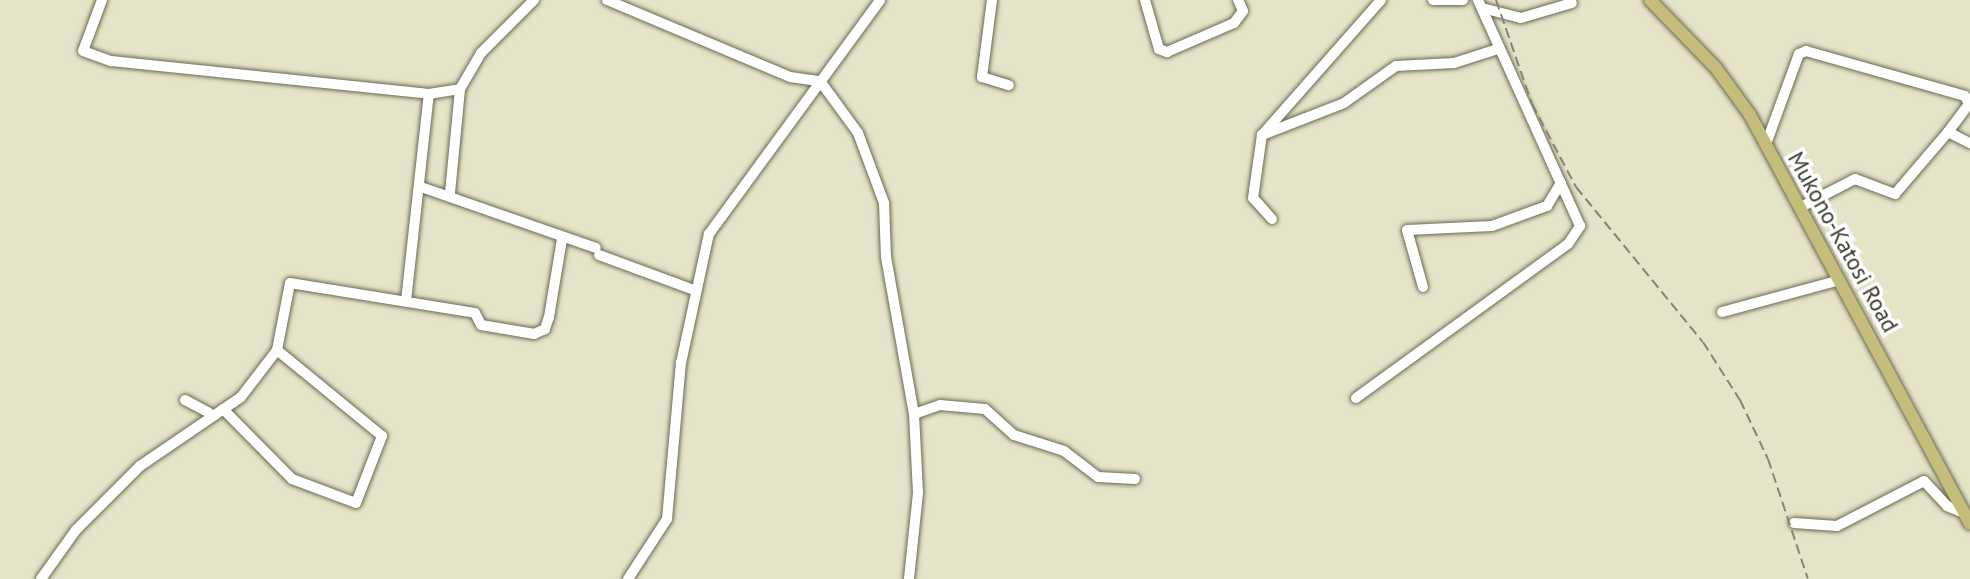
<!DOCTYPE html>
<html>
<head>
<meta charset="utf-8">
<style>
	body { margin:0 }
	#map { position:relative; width:1970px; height:579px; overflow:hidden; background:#e5e3c8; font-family:"PT Sans",sans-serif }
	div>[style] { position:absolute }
	.roads { filter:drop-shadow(0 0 2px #6b6951) drop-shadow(0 0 2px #6b6951) }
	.minor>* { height:10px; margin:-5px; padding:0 5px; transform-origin:5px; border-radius:5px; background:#fff }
	.major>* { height:12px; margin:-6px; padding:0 6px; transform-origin:6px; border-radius:6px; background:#c4be7a }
	.rail>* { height:2px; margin-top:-1px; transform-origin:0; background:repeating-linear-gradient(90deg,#858572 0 10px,transparent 0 15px) }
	span { translate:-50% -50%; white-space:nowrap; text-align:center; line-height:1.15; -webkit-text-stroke:7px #fff; paint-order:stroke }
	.street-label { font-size:23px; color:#39392e }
</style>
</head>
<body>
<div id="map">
	<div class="roads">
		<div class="minor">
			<i style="left:102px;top:0;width:54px;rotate:110.4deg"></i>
			<i style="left:83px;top:51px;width:30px;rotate:20deg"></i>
			<i style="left:111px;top:61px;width:320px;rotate:5.9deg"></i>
			<i style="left:429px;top:94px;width:31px;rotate:-9deg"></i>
			<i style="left:607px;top:0;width:199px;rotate:22.8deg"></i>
			<i style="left:790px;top:77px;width:30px;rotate:8deg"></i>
			<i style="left:820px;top:81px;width:64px;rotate:53.8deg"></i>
			<i style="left:858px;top:133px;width:75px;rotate:69.6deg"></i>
			<i style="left:884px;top:203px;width:54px;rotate:87.9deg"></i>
			<i style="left:886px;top:257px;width:159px;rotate:79.9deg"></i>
			<i style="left:914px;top:414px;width:79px;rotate:87.1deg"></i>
			<i style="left:918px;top:493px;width:86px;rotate:96deg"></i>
			<i style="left:992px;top:0;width:78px;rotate:97.4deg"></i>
			<i style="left:982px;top:77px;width:28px;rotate:17deg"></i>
			<i style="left:1145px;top:0;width:51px;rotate:74.1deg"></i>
			<i style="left:1159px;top:49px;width:9px;rotate:21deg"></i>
			<i style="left:1167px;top:52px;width:73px;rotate:-23.4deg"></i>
			<i style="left:1234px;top:23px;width:15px;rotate:-53deg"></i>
			<i style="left:1243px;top:11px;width:12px;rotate:-114deg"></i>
			<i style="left:1433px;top:0;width:30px"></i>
			<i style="left:1482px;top:8px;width:40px;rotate:14.4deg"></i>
			<i style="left:1521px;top:18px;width:53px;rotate:-16.4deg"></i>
			<i style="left:1262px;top:135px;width:88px;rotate:-21.3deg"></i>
			<i style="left:1344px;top:103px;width:64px;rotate:-35.4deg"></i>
			<i style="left:1396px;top:66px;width:58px;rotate:-3deg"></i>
			<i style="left:1454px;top:63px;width:46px;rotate:-17.7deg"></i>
			<i style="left:1766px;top:144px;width:96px;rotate:-69.9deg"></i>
			<i style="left:1799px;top:54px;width:8px;rotate:-23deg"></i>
			<i style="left:1806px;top:51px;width:165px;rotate:15.8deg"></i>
			<i style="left:1965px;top:96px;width:9px;rotate:63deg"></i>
			<i style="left:1969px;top:104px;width:35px;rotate:127deg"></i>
			<i style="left:421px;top:187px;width:185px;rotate:19.2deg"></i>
			<i style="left:450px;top:193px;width:104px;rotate:-84.5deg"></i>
			<i style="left:460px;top:89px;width:42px;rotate:-59.7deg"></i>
			<i style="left:481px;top:53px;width:75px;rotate:-45deg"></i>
			<i style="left:1801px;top:207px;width:61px;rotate:-27.4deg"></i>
			<i style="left:1855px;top:179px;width:43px;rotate:20.6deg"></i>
			<i style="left:1895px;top:194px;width:82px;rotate:-49.5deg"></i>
			<i style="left:1948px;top:132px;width:25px;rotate:27deg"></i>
			<i style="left:1272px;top:219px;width:28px;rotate:-132deg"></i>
			<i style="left:1253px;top:198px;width:64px;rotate:-81.9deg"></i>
			<i style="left:1262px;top:135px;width:180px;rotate:-48.6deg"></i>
			<i style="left:599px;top:255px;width:101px;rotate:20.2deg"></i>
			<i style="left:1423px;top:287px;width:59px;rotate:-105.7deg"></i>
			<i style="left:1407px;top:230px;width:85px;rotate:-2.7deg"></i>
			<i style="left:1492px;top:226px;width:59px;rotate:-20deg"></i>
			<i style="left:1547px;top:206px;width:27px;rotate:-59deg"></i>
			<i style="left:406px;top:301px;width:208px;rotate:-83.7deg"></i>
			<i style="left:1722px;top:312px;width:122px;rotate:-15.2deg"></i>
			<i style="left:1356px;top:398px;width:262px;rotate:-36deg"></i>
			<i style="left:1568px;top:244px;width:22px;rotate:-56deg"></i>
			<i style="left:1580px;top:226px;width:248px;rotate:-114.3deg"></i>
			<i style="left:185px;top:400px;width:27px;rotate:28deg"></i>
			<i style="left:223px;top:409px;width:98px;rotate:45.4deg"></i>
			<i style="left:292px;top:479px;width:68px;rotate:20.6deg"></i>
			<i style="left:356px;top:503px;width:72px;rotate:-68.8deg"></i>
			<i style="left:382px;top:436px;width:136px;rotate:-140.7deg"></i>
			<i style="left:914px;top:414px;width:28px;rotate:-19deg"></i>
			<i style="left:940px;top:405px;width:45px;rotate:5.1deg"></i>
			<i style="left:985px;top:409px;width:39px;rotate:42deg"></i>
			<i style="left:1014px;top:435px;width:52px;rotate:17.7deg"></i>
			<i style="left:1064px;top:451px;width:43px;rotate:37.4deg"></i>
			<i style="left:1098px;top:477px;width:37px;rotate:3deg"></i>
			<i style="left:1794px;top:523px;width:43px;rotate:4deg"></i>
			<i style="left:1837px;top:526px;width:98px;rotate:-27.3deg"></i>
			<i style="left:1924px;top:481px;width:34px;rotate:47deg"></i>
			<i style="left:1947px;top:506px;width:18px;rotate:22deg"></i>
			<i style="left:41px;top:579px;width:60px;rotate:-54.5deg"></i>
			<i style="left:76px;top:530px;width:91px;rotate:-45deg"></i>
			<i style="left:140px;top:466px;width:122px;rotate:-34.3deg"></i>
			<i style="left:241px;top:397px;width:59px;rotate:-52.5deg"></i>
			<i style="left:277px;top:350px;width:68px;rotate:-79deg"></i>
			<i style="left:290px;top:283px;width:187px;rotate:9.2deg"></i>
			<i style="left:475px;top:313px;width:13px;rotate:63deg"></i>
			<i style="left:481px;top:325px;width:54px;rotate:9.6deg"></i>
			<i style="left:534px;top:334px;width:12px;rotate:-24deg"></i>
			<i style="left:545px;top:329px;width:13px;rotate:-72deg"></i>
			<i style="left:549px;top:317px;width:79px;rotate:-80.5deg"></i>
			<i style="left:628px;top:579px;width:72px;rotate:-57deg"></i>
			<i style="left:667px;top:519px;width:157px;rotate:-84.9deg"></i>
			<i style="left:681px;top:363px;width:132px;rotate:-77.8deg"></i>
			<i style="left:709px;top:234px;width:290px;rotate:-53.8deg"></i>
		</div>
		<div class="major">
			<i style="left:1650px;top:0;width:95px;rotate:45.9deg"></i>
			<i style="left:1716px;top:68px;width:58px;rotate:54.1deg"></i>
			<i style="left:1750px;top:115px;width:464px;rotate:61.7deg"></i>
		</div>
	</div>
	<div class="rail">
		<i style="left:1496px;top:0;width:110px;rotate:70.9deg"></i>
		<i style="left:1532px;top:104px;width:94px;rotate:62.1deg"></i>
		<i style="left:1576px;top:187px;width:200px;rotate:50.7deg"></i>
		<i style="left:1703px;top:342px;width:69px;rotate:57.5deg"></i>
		<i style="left:1740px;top:400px;width:65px;rotate:64.6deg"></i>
		<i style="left:1768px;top:459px;width:126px;rotate:71.6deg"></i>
	</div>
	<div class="street-label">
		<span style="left:1843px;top:242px;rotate:61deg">Mukono-Katosi Road</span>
	</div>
</div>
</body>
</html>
